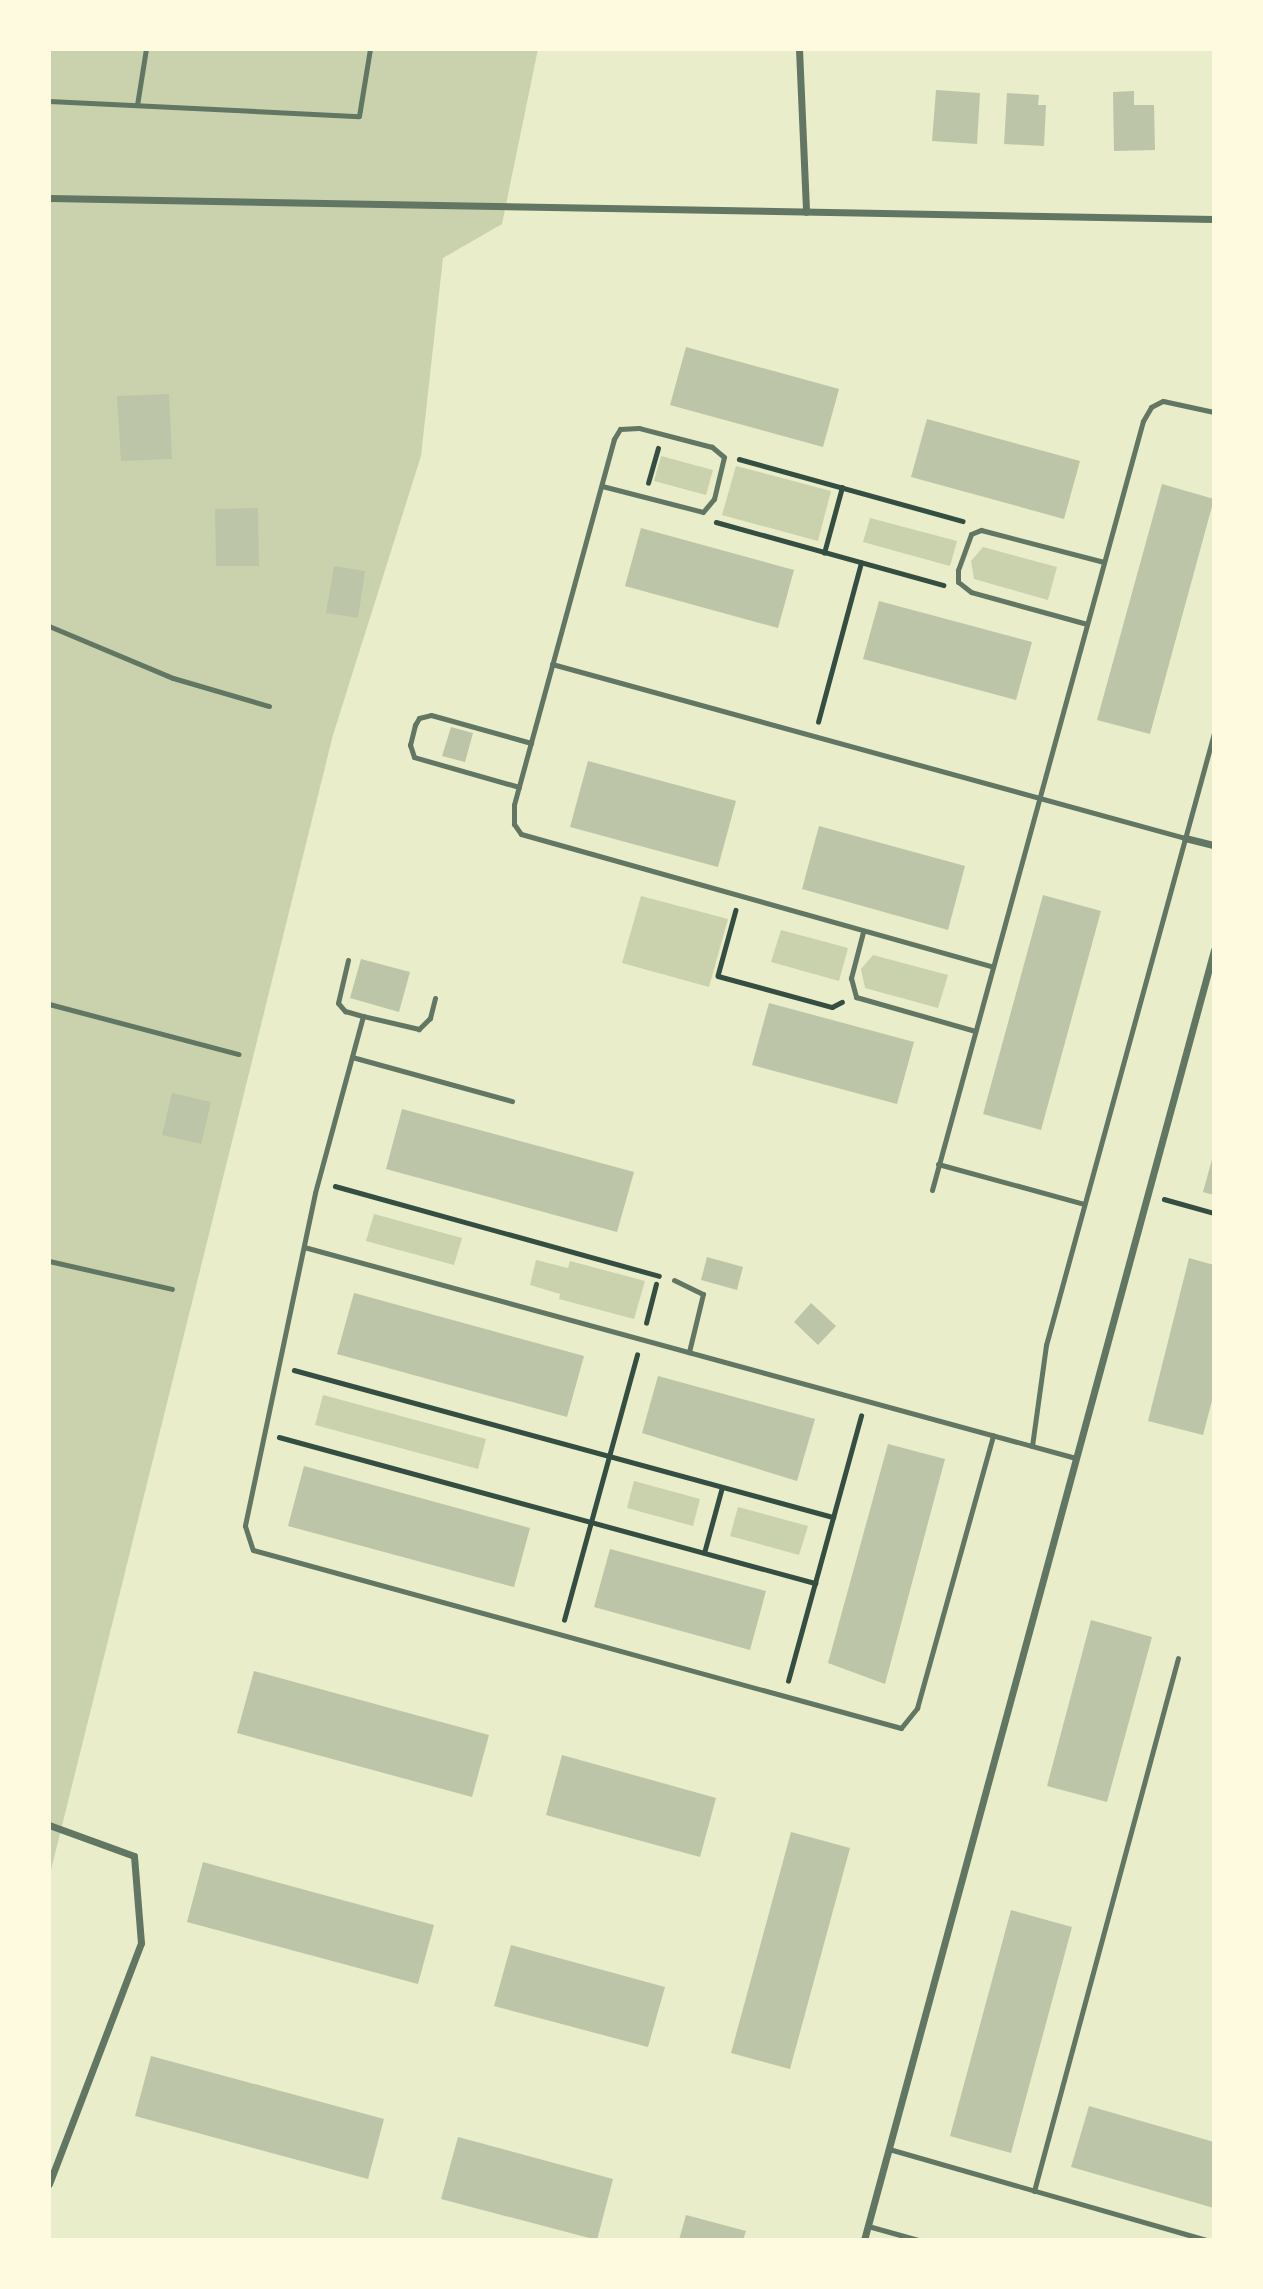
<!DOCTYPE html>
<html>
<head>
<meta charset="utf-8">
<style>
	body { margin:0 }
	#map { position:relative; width:1263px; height:2289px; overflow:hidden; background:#e9edc9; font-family:Literata,serif }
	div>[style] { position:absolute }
	.green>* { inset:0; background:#cad2ad }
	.building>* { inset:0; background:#bcc5a7 }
	.path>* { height:4.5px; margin:-2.25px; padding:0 2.25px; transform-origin:2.25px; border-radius:2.25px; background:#344e41 }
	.service>* { height:5px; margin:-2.5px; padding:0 2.5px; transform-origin:2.5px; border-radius:2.5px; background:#617663 }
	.minor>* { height:7px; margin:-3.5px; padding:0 3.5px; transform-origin:3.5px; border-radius:3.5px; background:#617663 }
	span { translate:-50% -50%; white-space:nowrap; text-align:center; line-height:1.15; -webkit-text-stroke:5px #fefae0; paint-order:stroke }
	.frame { position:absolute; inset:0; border:51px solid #fefae0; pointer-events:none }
</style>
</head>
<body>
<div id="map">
	<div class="green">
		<i style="clip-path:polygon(49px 49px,538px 49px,502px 224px,443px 258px,421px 456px,333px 735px,49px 1878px)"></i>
		<i style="clip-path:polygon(661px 456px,713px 470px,706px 495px,654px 481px)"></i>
		<i style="clip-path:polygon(736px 466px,831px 491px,818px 541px,722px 515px)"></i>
		<i style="clip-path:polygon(870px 518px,957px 541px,950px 566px,863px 542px)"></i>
		<i style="clip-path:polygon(983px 547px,1057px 567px,1048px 600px,974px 579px,971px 561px)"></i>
		<i style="clip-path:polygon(641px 896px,728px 919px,709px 987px,622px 963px)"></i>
		<i style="clip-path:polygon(781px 930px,848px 948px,839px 981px,771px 962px)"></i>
		<i style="clip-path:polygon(873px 955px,948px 975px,938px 1008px,865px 988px,861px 969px)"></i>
		<i style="clip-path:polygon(374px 1214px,462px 1238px,454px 1265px,366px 1241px)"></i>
		<i style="clip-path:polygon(536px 1260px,568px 1268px,570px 1261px,645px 1281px,634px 1319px,559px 1299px,560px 1294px,530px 1285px)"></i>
		<i style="clip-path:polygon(323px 1395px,486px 1439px,478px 1469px,315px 1425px)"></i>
		<i style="clip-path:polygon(634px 1481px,700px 1499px,693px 1526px,627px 1508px)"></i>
		<i style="clip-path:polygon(738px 1507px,808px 1526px,799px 1555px,730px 1536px)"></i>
	</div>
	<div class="building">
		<i style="clip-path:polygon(936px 90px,980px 93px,977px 144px,932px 141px)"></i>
		<i style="clip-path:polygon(1134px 91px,1134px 105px,1154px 105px,1155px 150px,1114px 151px,1113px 92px)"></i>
		<i style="clip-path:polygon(1007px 93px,1039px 95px,1038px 105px,1046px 105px,1044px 146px,1004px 144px)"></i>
		<i style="clip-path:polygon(686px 347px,839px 389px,823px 447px,670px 405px)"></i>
		<i style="clip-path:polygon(169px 394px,172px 459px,121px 461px,117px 396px)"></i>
		<i style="clip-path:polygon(927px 419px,1080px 461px,1064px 519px,911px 477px)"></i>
		<i style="clip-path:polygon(1162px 484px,1214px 499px,1150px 734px,1097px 720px)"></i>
		<i style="clip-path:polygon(258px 508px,259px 566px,216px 566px,215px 509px)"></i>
		<i style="clip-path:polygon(641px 528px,794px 570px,778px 628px,625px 586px)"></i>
		<i style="clip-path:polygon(334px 566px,365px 571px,358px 618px,326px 613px)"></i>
		<i style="clip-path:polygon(879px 601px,1032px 642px,1016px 700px,863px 659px)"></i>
		<i style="clip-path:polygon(451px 727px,473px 733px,465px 762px,442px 756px)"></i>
		<i style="clip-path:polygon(588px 761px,736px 801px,718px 867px,570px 827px)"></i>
		<i style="clip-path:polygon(819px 826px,965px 866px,948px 930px,802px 889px)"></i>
		<i style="clip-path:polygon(1043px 895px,1101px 911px,1041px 1130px,983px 1114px)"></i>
		<i style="clip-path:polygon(361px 959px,410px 972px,399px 1012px,350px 998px)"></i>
		<i style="clip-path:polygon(769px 1003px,914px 1042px,897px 1104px,752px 1065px)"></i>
		<i style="clip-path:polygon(172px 1093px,211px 1102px,201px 1144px,162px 1135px)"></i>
		<i style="clip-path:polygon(402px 1109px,634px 1172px,617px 1232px,386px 1169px)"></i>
		<i style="clip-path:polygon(1213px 1156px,1214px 1156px,1214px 1195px,1203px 1192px)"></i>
		<i style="clip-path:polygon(707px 1257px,743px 1267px,737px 1290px,701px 1280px)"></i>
		<i style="clip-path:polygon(1189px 1258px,1214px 1265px,1214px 1393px,1203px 1435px,1148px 1421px)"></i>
		<i style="clip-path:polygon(354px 1293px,584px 1356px,567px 1417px,337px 1354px)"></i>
		<i style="clip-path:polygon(811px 1303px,836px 1326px,818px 1345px,794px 1322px)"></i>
		<i style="clip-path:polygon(658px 1376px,815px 1419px,797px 1481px,642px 1433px)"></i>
		<i style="clip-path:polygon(888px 1444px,945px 1459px,885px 1684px,828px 1663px)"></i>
		<i style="clip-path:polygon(304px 1466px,530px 1528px,514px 1587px,288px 1526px)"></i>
		<i style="clip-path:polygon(610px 1549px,766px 1591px,750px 1650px,594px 1607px)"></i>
		<i style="clip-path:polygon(1091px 1620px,1152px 1637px,1107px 1802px,1047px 1786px)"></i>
		<i style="clip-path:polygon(254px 1671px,489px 1735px,472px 1797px,237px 1733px)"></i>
		<i style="clip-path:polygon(562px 1755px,716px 1798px,700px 1857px,546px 1815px)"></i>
		<i style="clip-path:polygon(791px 1832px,850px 1848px,790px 2069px,731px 2053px)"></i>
		<i style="clip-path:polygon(203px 1862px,434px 1925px,418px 1984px,187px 1922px)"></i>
		<i style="clip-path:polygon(1011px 1910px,1072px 1927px,1011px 2153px,950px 2136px)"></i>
		<i style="clip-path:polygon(511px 1945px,665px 1987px,648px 2047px,494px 2006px)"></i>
		<i style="clip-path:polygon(151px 2056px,384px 2119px,368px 2179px,135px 2116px)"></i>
		<i style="clip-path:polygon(1089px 2106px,1214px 2142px,1214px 2208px,1071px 2167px)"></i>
		<i style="clip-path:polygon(458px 2137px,613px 2179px,597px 2240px,441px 2199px)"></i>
		<i style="clip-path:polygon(686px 2215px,746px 2231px,743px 2240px,679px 2240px)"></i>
	</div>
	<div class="path">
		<i style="left:739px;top:459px;width:232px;rotate:15.5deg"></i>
		<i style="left:648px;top:483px;width:36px;rotate:-74deg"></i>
		<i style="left:716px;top:522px;width:236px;rotate:15.5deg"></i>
		<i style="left:824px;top:553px;width:68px;rotate:-74.7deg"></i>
		<i style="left:818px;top:722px;width:165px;rotate:-74.9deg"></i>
		<i style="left:736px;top:910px;width:68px;rotate:105.3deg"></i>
		<i style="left:718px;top:976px;width:118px;rotate:15.2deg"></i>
		<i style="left:832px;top:1007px;width:11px;rotate:-27deg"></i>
		<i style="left:335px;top:1186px;width:336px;rotate:15.5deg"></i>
		<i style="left:1164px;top:1199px;width:52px;rotate:15.6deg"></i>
		<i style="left:646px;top:1323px;width:40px;rotate:-75.6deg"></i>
		<i style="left:294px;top:1370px;width:559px;rotate:15.26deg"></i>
		<i style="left:279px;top:1437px;width:556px;rotate:15.24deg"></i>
		<i style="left:704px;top:1553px;width:68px;rotate:-74.7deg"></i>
		<i style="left:564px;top:1620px;width:275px;rotate:-74.6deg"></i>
		<i style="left:788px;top:1681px;width:275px;rotate:-74.6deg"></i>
	</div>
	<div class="service">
		<i style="left:49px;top:101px;width:310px;rotate:2.8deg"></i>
		<i style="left:359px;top:116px;width:68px;rotate:-80.7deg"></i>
		<i style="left:137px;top:105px;width:57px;rotate:-80.9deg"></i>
		<i style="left:602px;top:486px;width:104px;rotate:14.4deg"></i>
		<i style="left:703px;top:512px;width:17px;rotate:-50deg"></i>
		<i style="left:714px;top:499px;width:43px;rotate:-76.6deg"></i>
		<i style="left:724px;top:457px;width:16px;rotate:-140deg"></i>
		<i style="left:712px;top:447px;width:75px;rotate:-165.4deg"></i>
		<i style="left:639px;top:428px;width:19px;rotate:177deg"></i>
		<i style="left:620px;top:429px;width:12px;rotate:121deg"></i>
		<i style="left:614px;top:439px;width:379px;rotate:105.3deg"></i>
		<i style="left:514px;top:805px;width:19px;rotate:90deg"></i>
		<i style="left:514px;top:824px;width:12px;rotate:55deg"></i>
		<i style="left:521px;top:834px;width:490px;rotate:15.7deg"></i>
		<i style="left:1087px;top:624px;width:120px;rotate:-164.6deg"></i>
		<i style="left:971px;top:592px;width:16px;rotate:-142deg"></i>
		<i style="left:958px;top:582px;width:12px;rotate:-90deg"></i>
		<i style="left:958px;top:570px;width:38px;rotate:-70deg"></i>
		<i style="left:971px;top:534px;width:11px;rotate:-22deg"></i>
		<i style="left:981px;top:530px;width:127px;rotate:14.6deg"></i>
		<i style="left:49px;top:626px;width:134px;rotate:22.8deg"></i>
		<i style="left:173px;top:678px;width:100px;rotate:16.3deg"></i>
		<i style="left:552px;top:664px;width:656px;rotate:15.37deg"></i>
		<i style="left:519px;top:787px;width:109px;rotate:-164.1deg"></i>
		<i style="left:414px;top:757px;width:13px;rotate:-108deg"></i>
		<i style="left:410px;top:745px;width:21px;rotate:-76deg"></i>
		<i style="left:415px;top:725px;width:8px;rotate:-60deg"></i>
		<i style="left:419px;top:718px;width:12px;rotate:-14deg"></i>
		<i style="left:431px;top:715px;width:104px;rotate:15.6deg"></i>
		<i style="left:863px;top:932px;width:48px;rotate:104.6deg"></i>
		<i style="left:851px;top:978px;width:20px;rotate:75deg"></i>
		<i style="left:856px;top:997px;width:124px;rotate:15.9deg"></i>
		<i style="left:348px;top:960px;width:44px;rotate:103.1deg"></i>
		<i style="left:338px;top:1003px;width:11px;rotate:49deg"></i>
		<i style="left:345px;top:1011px;width:19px;rotate:16deg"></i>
		<i style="left:435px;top:998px;width:21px;rotate:104deg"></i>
		<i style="left:430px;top:1018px;width:16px;rotate:135deg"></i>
		<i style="left:419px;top:1029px;width:57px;rotate:-166.9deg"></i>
		<i style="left:363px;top:1016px;width:183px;rotate:105.2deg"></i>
		<i style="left:315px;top:1193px;width:340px;rotate:101.9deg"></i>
		<i style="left:245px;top:1526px;width:25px;rotate:72deg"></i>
		<i style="left:253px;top:1550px;width:672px;rotate:15.36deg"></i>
		<i style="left:901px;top:1728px;width:26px;rotate:-51deg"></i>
		<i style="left:917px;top:1708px;width:283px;rotate:-74.4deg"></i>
		<i style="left:49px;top:1004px;width:196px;rotate:14.8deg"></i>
		<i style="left:352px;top:1057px;width:166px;rotate:15.4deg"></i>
		<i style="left:938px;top:1164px;width:151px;rotate:15.3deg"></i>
		<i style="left:932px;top:1190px;width:797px;rotate:-74.66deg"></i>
		<i style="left:1143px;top:421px;width:16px;rotate:-60deg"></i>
		<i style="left:1151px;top:407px;width:13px;rotate:-27deg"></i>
		<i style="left:1163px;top:401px;width:52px;rotate:12.2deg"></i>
		<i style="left:304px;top:1247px;width:800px;rotate:15.29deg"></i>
		<i style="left:49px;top:1261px;width:126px;rotate:12.8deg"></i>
		<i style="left:674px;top:1280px;width:32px;rotate:26deg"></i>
		<i style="left:703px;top:1294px;width:60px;rotate:103.6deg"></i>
		<i style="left:1032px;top:1446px;width:102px;rotate:-82.1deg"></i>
		<i style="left:1046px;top:1345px;width:635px;rotate:-74.65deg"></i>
		<i style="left:889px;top:2149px;width:331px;rotate:16deg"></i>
		<i style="left:1034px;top:2191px;width:552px;rotate:-74.88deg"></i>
		<i style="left:868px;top:2226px;width:52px;rotate:15.6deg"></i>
	</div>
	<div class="minor">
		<i style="left:799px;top:49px;width:163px;rotate:87.5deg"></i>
		<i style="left:49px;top:198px;width:1165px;rotate:1.03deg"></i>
		<i style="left:1185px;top:838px;width:30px;rotate:14deg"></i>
		<i style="left:49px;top:1825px;width:90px;rotate:20deg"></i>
		<i style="left:134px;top:1856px;width:87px;rotate:85.4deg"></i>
		<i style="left:141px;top:1943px;width:258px;rotate:110.9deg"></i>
		<i style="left:864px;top:2240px;width:1337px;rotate:-74.82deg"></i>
	</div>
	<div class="frame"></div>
</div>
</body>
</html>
